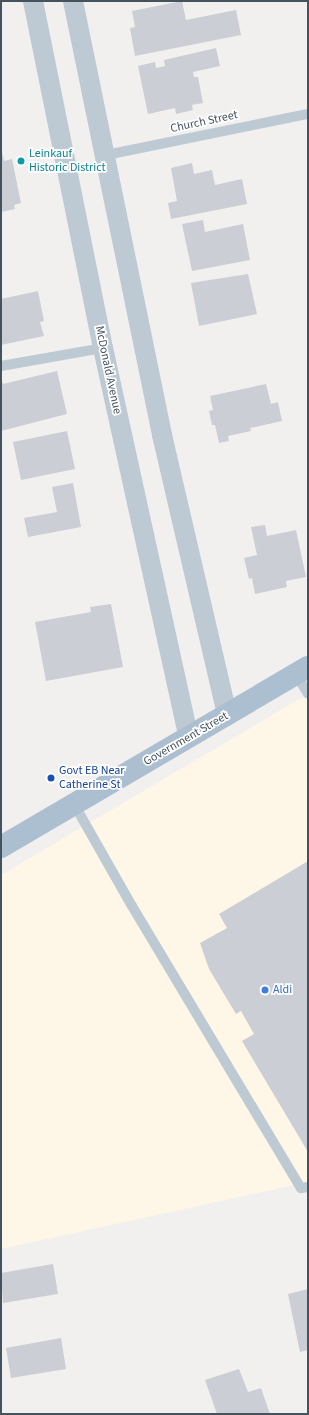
<!DOCTYPE html>
<html>
<head>
<meta charset="utf-8">
<style>
	body { margin:0 }
	#map { position:relative; width:309px; height:1415px; overflow:hidden; background:#f2efef; font-family:"Source Sans 3",sans-serif }
	div>[style] { position:absolute }
	.commercial>* { inset:0; background:#fef7e7 }
	.building>* { inset:0; background:#cbced5 }
	.lane>* { height:10px; margin:-5px; padding:0 5px; transform-origin:5px; border-radius:5px; background:#becad3 }
	.street>* { height:20px; margin:-10px; padding:0 10px; transform-origin:10px; border-radius:10px; background:#becad3 }
	.primary>* { height:22px; margin:-11px; padding:0 11px; transform-origin:11px; border-radius:11px; background:#acbfd1 }
	.dots>* { width:11px; height:11px; translate:-50% -50%; box-sizing:border-box; border:2px solid #fff; border-radius:50% }
	span { translate:-50% -50%; white-space:nowrap; text-align:center; line-height:1.15; -webkit-text-stroke:3.5px #fff; paint-order:stroke }
	.street-label { font-size:12px; color:#45535f }
	.culture-label { font-size:12px; color:#0d838f }
	.left { translate:0 -50%; text-align:left }
	.transit-label { font-size:12px; color:#164399 }
	.shop-label { font-size:12px; color:#366cbe }
	.frame { position:absolute; inset:0; border:2px solid #45535f; pointer-events:none }
</style>
</head>
<body>
<div id="map">
	<div class="commercial">
		<i style="clip-path:polygon(308px 694px,308px 1182px,1px 1249px,1px 875px)"></i>
	</div>
	<div class="building">
		<i style="clip-path:polygon(182px 1px,186px 20px,236px 10px,241px 35px,135px 56px,130px 28px,135px 27px,132px 11px)"></i>
		<i style="clip-path:polygon(216px 48px,220px 66px,193px 72px,194px 77px,198px 77px,203px 103px,192px 105px,193px 110px,176px 114px,175px 108px,148px 114px,138px 66px,155px 62px,156px 68px,165px 66px,164px 60px)"></i>
		<i style="clip-path:polygon(2px 152px,4px 161px,12px 159px,21px 203px,14px 205px,15px 209px,1px 212px)"></i>
		<i style="clip-path:polygon(192px 163px,194px 174px,212px 170px,215px 185px,242px 179px,247px 204px,171px 219px,168px 203px,177px 201px,171px 168px)"></i>
		<i style="clip-path:polygon(203px 220px,205px 232px,243px 224px,250px 260px,192px 271px,182px 224px)"></i>
		<i style="clip-path:polygon(248px 274px,257px 314px,199px 326px,191px 283px)"></i>
		<i style="clip-path:polygon(38px 291px,44px 321px,40px 322px,44px 336px,1px 345px,1px 299px)"></i>
		<i style="clip-path:polygon(57px 371px,67px 414px,1px 431px,1px 379px,3px 384px)"></i>
		<i style="clip-path:polygon(266px 384px,271px 404px,278px 402px,282px 421px,250px 428px,251px 431px,228px 436px,229px 441px,219px 443px,215px 425px,212px 425px,209px 411px,213px 410px,210px 396px)"></i>
		<i style="clip-path:polygon(67px 431px,75px 469px,21px 480px,13px 442px)"></i>
		<i style="clip-path:polygon(73px 483px,81px 527px,28px 537px,24px 518px,57px 512px,52px 487px)"></i>
		<i style="clip-path:polygon(265px 525px,267px 536px,296px 530px,306px 577px,286px 581px,287px 587px,255px 594px,252px 578px,249px 579px,244px 558px,257px 555px,251px 527px)"></i>
		<i style="clip-path:polygon(111px 604px,123px 667px,46px 681px,35px 622px,91px 612px,90px 607px)"></i>
		<i style="clip-path:polygon(308px 861px,308px 1152px,242px 1041px,254px 1034px,241px 1011px,236px 1014px,209px 969px,200px 943px,227px 928px,219px 914px)"></i>
		<i style="clip-path:polygon(53px 1264px,58px 1294px,3px 1303px,1px 1273px)"></i>
		<i style="clip-path:polygon(308px 1289px,308px 1350px,300px 1352px,288px 1294px)"></i>
		<i style="clip-path:polygon(61px 1338px,66px 1369px,11px 1378px,6px 1348px)"></i>
		<i style="clip-path:polygon(239px 1369px,248px 1392px,261px 1388px,270px 1414px,217px 1414px,205px 1380px)"></i>
	</div>
	<div class="lane">
		<i style="left:106px;top:155px;width:206px;rotate:-11.5deg"></i>
		<i style="left:1px;top:366px;width:104px;rotate:-10deg"></i>
		<i style="left:296px;top:674px;width:23px;rotate:59deg"></i>
		<i style="left:74px;top:804px;width:117px;rotate:60.4deg"></i>
		<i style="left:132px;top:906px;width:329px;rotate:59.1deg"></i>
		<i style="left:301px;top:1188px;width:7px;rotate:-8deg"></i>
	</div>
	<div class="street">
		<i style="left:33px;top:1px;width:354px;rotate:78.6deg"></i>
		<i style="left:103px;top:348px;width:399px;rotate:77.6deg"></i>
		<i style="left:73px;top:1px;width:443px;rotate:78.4deg"></i>
		<i style="left:162px;top:435px;width:287px;rotate:76.9deg"></i>
	</div>
	<div class="primary">
		<i style="left:1px;top:847px;width:356px;rotate:-30.4deg"></i>
	</div>
	<div class="dots">
		<i style="left:21px;top:161px;background:#0f9aa8"></i>
		<i style="left:51px;top:778px;background:#1a4fb4"></i>
		<i style="left:265px;top:990px;background:#3f7fe0"></i>
	</div>
	<div class="street-label">
		<span style="left:204px;top:122px;rotate:-12deg">Church Street</span>
		<span style="left:108px;top:370px;rotate:78deg">McDonald Avenue</span>
		<span style="left:186px;top:739px;rotate:-30deg">Government Street</span>
	</div>
	<div class="culture-label">
		<span class="left" style="left:29px;top:161px">Leinkauf<br>Historic District</span>
	</div>
	<div class="transit-label">
		<span class="left" style="left:59px;top:778px">Govt EB Near<br>Catherine St</span>
	</div>
	<div class="shop-label">
		<span class="left" style="left:273px;top:990px">Aldi</span>
	</div>
	<div class="frame"></div>
</div>
</body>
</html>
